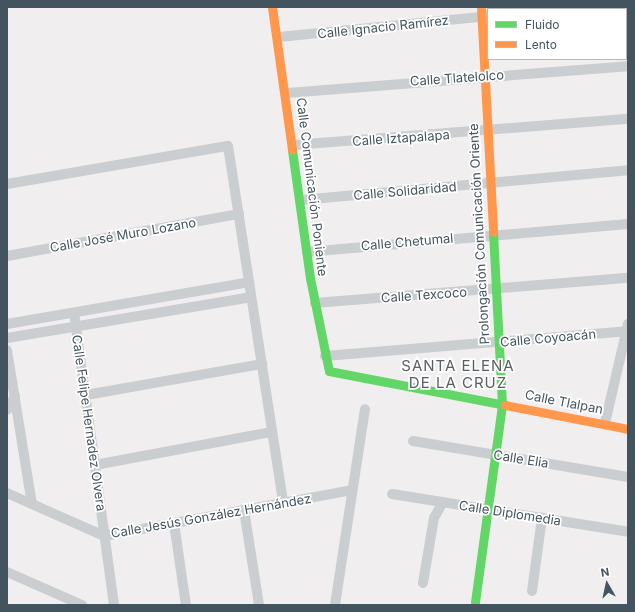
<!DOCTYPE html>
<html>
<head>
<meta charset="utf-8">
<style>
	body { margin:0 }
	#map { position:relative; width:635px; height:612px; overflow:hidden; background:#f0eeef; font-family:Inter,sans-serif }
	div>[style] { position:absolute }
	.street>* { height:10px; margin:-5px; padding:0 5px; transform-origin:5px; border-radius:5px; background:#caced0 }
	.fast>* { height:9px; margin:-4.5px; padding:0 4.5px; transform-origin:4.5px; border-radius:4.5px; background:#63d668 }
	.slow>* { height:9px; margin:-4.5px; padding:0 4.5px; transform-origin:4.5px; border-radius:4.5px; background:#ff974d }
	span { translate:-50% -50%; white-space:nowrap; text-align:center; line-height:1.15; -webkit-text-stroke:3.5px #fff; paint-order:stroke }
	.street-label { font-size:13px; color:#44545e }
	.quarter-label { font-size:15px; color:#5a5f64; letter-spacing:1px }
	.frame { position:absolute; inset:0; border:8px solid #44545e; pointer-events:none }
	.legend { position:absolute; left:487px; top:8px; width:140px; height:52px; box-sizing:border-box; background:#fff; border:1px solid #b4bbbf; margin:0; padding:5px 7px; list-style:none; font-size:12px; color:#44545e }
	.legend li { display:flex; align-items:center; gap:8px; height:20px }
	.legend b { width:20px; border:1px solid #b4bbbf }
	.north { position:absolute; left:587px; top:564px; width:40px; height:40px; -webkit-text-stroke:3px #fff; paint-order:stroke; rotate:351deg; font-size:11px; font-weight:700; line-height:16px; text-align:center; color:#44545e }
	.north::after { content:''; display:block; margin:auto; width:14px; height:18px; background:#44545e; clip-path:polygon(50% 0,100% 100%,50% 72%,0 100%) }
</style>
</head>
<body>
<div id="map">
	<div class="street">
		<i style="left:598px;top:9px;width:30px;rotate:-4deg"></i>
		<i style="left:279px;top:37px;width:210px;rotate:-5.7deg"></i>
		<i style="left:287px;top:93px;width:342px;rotate:-4.5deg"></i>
		<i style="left:294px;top:145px;width:335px;rotate:-4.5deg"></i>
		<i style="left:7px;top:184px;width:224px;rotate:-9.8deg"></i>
		<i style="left:228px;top:146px;width:361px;rotate:81.2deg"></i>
		<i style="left:301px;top:200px;width:328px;rotate:-5.2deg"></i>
		<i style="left:307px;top:252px;width:322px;rotate:-5deg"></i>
		<i style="left:7px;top:256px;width:236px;rotate:-10.3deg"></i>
		<i style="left:315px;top:303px;width:314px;rotate:-4.6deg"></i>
		<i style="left:74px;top:313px;width:295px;rotate:82.2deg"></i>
		<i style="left:7px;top:324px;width:246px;rotate:-9.8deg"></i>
		<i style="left:7px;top:338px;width:247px;rotate:-9.5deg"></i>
		<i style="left:7px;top:350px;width:156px;rotate:80.8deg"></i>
		<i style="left:325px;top:356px;width:303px;rotate:-4.7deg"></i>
		<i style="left:86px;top:395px;width:179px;rotate:-10deg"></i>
		<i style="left:7px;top:410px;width:16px;rotate:-60deg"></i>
		<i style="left:605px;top:423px;width:102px;rotate:-76.9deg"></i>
		<i style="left:413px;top:441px;width:218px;rotate:9.5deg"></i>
		<i style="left:95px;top:465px;width:180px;rotate:-10.6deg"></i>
		<i style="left:7px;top:493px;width:106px;rotate:23.9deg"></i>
		<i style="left:104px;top:536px;width:252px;rotate:-10.5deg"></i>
		<i style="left:392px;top:494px;width:239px;rotate:9.1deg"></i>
		<i style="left:244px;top:510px;width:96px;rotate:81deg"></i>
		<i style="left:174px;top:523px;width:83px;rotate:81.7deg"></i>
		<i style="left:7px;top:572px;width:82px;rotate:23.7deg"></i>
		<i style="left:423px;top:583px;width:66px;rotate:-80.4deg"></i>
		<i style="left:434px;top:518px;width:18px;rotate:-61deg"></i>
		<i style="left:532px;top:591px;width:74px;rotate:-82.2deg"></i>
		<i style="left:335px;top:605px;width:198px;rotate:-81.3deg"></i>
	</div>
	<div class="fast">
		<i style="left:292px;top:150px;width:129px;rotate:82deg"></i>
		<i style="left:310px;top:278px;width:95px;rotate:78.5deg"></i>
		<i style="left:329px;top:371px;width:179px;rotate:10.9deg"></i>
		<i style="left:475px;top:602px;width:200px;rotate:-82.2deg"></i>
		<i style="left:502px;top:404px;width:172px;rotate:-93deg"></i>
	</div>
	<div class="slow">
		<i style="left:272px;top:7px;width:144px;rotate:82deg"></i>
		<i style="left:481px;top:7px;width:225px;rotate:86.9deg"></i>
		<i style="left:505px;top:405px;width:125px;rotate:11deg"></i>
	</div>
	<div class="street-label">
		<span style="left:383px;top:27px;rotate:-6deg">Calle Ignacio Ramírez</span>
		<span style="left:457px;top:78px;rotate:-4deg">Calle Tlatelolco</span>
		<span style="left:401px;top:138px;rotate:-4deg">Calle Iztapalapa</span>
		<span style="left:312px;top:187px;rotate:83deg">Calle Comunicación Poniente</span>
		<span style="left:405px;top:191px;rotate:-5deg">Calle Solidaridad</span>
		<span style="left:479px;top:234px;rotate:-93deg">Prolongación Comunicación Oriente</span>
		<span style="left:123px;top:235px;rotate:-10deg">Calle José Muro Lozano</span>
		<span style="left:407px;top:242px;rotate:-5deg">Calle Chetumal</span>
		<span style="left:424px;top:295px;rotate:-4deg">Calle Texcoco</span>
		<span style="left:548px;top:338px;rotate:-5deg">Calle Coyoacán</span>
		<span style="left:564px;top:402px;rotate:11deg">Calle Tlalpan</span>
		<span style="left:89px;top:423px;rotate:82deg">Calle Felipe Hernadez Olvera</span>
		<span style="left:521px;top:459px;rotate:9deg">Calle Elia</span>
		<span style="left:510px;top:513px;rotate:9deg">Calle Diplomedia</span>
		<span style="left:211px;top:516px;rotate:-10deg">Calle Jesús González Hernández</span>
	</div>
	<div class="quarter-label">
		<span style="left:458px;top:374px">SANTA ELENA<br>DE LA CRUZ</span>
	</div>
	<div class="frame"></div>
	<ul class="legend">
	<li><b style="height:5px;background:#63d668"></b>Fluido</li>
	<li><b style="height:5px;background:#ff974d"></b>Lento</li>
	</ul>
	<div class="north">N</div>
</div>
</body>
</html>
